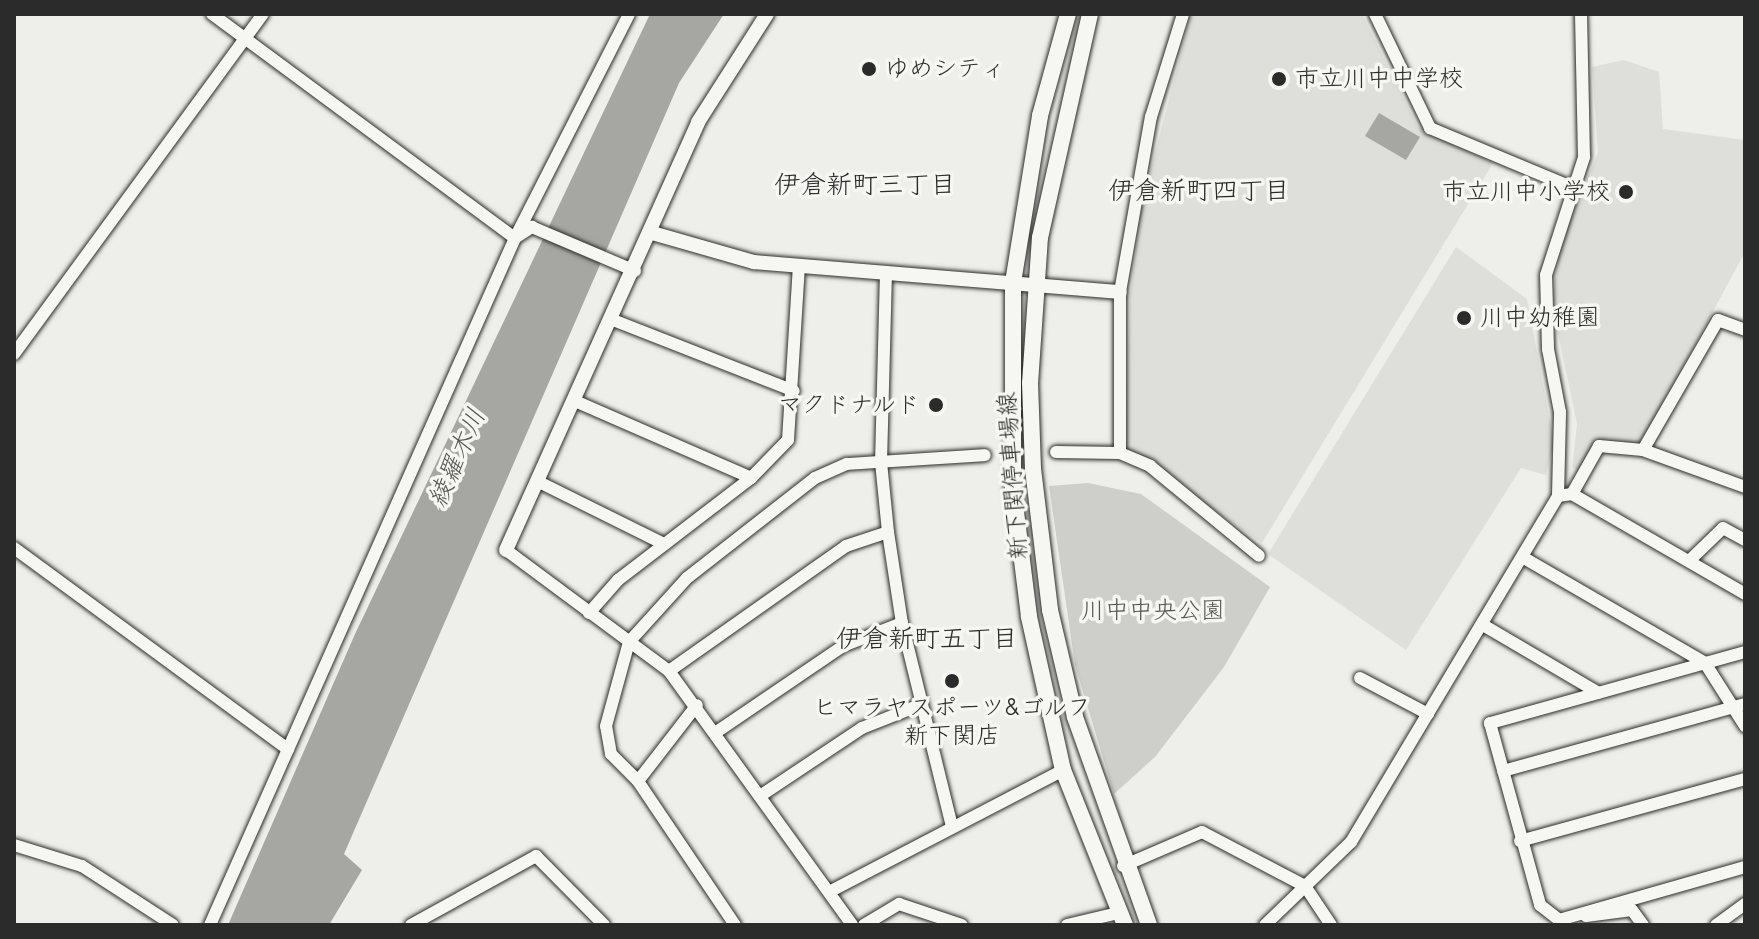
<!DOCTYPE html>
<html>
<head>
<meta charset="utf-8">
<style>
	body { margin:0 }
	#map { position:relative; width:1759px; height:939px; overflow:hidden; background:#eeeeea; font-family:"Comic Neue","Klee One",sans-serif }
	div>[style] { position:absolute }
	.built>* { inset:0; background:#dededb }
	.green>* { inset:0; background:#cececa }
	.water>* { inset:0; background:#a6a6a3 }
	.roads { filter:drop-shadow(0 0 2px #2b2b2b) drop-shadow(0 0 2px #2b2b2b) }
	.minor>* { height:12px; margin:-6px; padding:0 6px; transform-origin:6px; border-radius:6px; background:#f6f6f2 }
	.tertiary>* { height:14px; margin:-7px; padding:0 7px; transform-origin:7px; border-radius:7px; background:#f6f6f2 }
	.secondary>* { height:16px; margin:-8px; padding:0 8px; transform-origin:8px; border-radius:8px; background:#f6f6f2 }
	.dots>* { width:22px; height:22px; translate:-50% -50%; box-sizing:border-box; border:4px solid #f6f6f2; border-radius:50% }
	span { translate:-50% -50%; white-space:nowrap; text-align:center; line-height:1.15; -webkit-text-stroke:7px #f6f6f2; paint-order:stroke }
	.poi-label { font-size:24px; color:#2b2b2b }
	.left { translate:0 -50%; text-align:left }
	.right { translate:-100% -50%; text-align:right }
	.street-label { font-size:24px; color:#2b2b2b }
	.park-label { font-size:24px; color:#545453 }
	.neighbourhood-label { font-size:26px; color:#2b2b2b }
	.water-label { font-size:26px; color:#565655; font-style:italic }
	.frame { position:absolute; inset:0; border:16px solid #2b2b2b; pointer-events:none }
</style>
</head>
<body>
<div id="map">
	<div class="built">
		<i style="clip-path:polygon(1191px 14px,1362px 14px,1418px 127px,1493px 163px,1262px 543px,1126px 449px,1130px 296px,1142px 204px)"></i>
		<i style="clip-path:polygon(1624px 60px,1659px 72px,1663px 129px,1745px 140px,1745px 252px,1642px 443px,1598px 439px,1578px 470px,1572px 467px,1577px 424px,1554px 314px,1555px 278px,1566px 228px,1598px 153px,1592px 67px)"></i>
		<i style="clip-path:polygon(1456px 247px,1527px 299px,1554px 443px,1546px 475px,1521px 468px,1406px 650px,1268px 554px)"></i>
	</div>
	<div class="green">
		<i style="clip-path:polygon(1088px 483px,1141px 494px,1270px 587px,1224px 667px,1155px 757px,1114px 794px,1075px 665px,1049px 486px)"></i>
	</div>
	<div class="water">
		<i style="clip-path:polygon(650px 14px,724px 14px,679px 83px,344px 854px,362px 870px,329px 925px,228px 925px,355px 634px)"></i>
		<i style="clip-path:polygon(1379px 113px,1420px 137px,1406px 160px,1365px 136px)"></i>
	</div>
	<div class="roads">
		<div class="minor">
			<i style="left:212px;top:14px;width:377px;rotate:36.5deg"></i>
			<i style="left:1375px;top:14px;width:127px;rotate:64.2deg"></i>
			<i style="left:1430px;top:128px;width:153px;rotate:22.7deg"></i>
			<i style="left:518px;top:236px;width:17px;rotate:-33deg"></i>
			<i style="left:532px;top:227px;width:112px;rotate:23.1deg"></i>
			<i style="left:886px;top:272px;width:190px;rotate:91.5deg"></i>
			<i style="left:881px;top:462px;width:70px;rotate:84.3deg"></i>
			<i style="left:888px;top:532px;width:92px;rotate:81.3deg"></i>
			<i style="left:902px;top:623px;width:210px;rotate:76.2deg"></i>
			<i style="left:613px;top:320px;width:194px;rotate:21.4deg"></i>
			<i style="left:14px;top:354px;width:421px;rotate:-53.8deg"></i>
			<i style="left:575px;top:401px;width:192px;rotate:23.6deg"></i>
			<i style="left:1643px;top:450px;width:150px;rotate:-60deg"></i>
			<i style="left:1718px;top:320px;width:29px;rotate:20deg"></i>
			<i style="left:1056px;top:452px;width:64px;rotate:0.9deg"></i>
			<i style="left:1120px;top:453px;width:33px;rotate:23deg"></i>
			<i style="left:1150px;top:466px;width:141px;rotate:39.5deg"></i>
			<i style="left:1120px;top:453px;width:161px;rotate:-90deg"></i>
			<i style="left:1120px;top:292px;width:178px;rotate:-80deg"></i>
			<i style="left:1151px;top:117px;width:108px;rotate:-72.7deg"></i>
			<i style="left:539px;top:482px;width:137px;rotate:26.4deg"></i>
			<i style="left:1572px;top:494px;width:200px;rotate:30deg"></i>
			<i style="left:1558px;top:496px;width:14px;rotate:-8deg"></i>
			<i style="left:1572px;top:494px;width:55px;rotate:-60.6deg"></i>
			<i style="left:1599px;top:446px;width:44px;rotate:5.2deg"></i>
			<i style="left:1643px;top:450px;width:109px;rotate:19.9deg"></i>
			<i style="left:14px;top:548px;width:340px;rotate:36.3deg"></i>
			<i style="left:506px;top:550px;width:203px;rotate:36.6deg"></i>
			<i style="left:669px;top:671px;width:313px;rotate:54.2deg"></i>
			<i style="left:1524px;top:558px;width:209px;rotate:30.1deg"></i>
			<i style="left:1705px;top:663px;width:75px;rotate:57.6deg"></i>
			<i style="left:1689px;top:561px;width:47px;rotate:-44.1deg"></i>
			<i style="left:1723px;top:528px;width:25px;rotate:29deg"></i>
			<i style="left:589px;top:613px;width:44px;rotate:-48.7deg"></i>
			<i style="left:618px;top:580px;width:168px;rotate:-37.5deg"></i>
			<i style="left:751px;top:478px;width:53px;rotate:-45.8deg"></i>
			<i style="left:788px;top:440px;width:173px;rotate:-86.4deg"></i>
			<i style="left:1483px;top:625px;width:134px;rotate:30.4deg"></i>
			<i style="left:1745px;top:652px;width:265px;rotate:164.4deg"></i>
			<i style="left:1490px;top:723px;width:189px;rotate:74.6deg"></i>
			<i style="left:1540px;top:905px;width:24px;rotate:38deg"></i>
			<i style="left:1559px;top:920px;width:193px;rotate:-15.9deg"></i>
			<i style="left:669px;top:671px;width:217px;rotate:-35.2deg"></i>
			<i style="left:846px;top:546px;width:44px;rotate:-18.4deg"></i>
			<i style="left:1360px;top:678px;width:77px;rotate:27.9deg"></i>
			<i style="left:715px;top:733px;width:155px;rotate:-34.2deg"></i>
			<i style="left:843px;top:646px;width:63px;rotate:-21.3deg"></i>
			<i style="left:1503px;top:771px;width:251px;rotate:-15.5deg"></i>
			<i style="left:638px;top:781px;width:96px;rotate:-52.2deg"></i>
			<i style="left:760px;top:796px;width:123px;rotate:-33.7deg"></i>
			<i style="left:862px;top:728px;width:62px;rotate:-21.6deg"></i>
			<i style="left:1520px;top:841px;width:233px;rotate:-15.4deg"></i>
			<i style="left:14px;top:845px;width:71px;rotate:17.2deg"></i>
			<i style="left:82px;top:866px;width:108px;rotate:33deg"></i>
			<i style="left:1123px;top:866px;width:86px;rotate:-23.3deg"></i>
			<i style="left:1202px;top:832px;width:116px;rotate:27.7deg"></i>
			<i style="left:1305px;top:886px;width:47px;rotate:56.3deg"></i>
			<i style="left:829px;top:892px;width:264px;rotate:-27.5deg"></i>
			<i style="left:1586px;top:916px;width:46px;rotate:-7.4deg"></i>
			<i style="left:1632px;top:910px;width:19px;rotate:54deg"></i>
			<i style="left:210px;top:925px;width:752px;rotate:-66.06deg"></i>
			<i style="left:515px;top:238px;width:251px;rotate:-63deg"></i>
			<i style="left:411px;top:925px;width:143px;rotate:-28.9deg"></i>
			<i style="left:536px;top:856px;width:97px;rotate:45.4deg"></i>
			<i style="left:735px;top:925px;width:174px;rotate:-124deg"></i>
			<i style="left:638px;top:781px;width:38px;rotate:-135deg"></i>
			<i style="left:611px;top:754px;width:28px;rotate:-100deg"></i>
			<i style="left:606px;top:726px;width:87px;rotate:-74.7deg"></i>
			<i style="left:629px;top:642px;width:86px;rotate:-47.8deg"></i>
			<i style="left:687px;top:578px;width:162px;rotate:-38deg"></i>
			<i style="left:815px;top:478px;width:35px;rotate:-24deg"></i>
			<i style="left:847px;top:464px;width:138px;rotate:-3.7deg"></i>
			<i style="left:864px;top:925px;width:41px;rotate:-31deg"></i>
			<i style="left:899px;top:904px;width:66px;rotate:18.4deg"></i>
			<i style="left:1067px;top:925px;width:52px;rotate:-13.2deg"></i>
			<i style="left:1265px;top:925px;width:120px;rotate:-44deg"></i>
			<i style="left:1351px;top:842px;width:403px;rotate:-59.1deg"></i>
			<i style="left:1558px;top:496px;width:84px;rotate:-88.6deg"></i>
			<i style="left:1560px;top:412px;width:64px;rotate:-100.8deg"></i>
			<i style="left:1548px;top:349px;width:74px;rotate:-91.5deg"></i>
			<i style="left:1546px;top:275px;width:124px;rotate:-72.1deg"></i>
			<i style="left:1584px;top:157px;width:143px;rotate:-91.2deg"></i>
			<i style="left:1716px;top:925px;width:36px;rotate:-36deg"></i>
		</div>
		<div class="tertiary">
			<i style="left:652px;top:233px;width:106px;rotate:15.9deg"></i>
			<i style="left:754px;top:262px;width:367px;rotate:4.7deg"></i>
			<i style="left:506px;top:550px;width:469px;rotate:-65.8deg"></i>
			<i style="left:698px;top:122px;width:128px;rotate:-57.4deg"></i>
		</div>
		<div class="secondary">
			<i style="left:1068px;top:14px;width:106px;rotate:105.4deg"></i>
			<i style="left:1040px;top:116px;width:168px;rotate:99.2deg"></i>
			<i style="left:1013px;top:282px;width:206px;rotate:90deg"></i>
			<i style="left:1013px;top:488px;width:130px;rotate:82.9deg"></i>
			<i style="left:1029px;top:617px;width:157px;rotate:77.5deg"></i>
			<i style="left:1063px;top:770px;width:167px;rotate:68.2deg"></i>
			<i style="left:1090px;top:14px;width:229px;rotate:102.6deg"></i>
			<i style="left:1040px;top:237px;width:146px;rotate:93.9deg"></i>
			<i style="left:1030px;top:383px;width:86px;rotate:88deg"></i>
			<i style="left:1033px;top:469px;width:142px;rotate:83.1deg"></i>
			<i style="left:1050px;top:610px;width:110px;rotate:76.8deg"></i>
			<i style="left:1075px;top:717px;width:221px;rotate:70.4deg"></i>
		</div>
	</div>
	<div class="dots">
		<i style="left:869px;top:69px;background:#2b2b2b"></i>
		<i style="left:1279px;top:79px;background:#2b2b2b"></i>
		<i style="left:1626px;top:192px;background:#2b2b2b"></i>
		<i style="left:1464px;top:318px;background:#2b2b2b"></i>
		<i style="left:936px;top:405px;background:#2b2b2b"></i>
		<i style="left:952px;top:681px;background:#2b2b2b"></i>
	</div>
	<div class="poi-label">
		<span class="left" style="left:885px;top:69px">ゆめシティ</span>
		<span class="left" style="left:1295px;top:79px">市立川中中学校</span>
		<span class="right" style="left:1610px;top:192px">市立川中小学校</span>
		<span class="left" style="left:1480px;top:318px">川中幼稚園</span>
		<span class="right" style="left:920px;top:405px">マクドナルド</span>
		<span style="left:952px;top:722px">ヒマラヤスポーツ&amp;ゴルフ<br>新下関店</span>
	</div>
	<div class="street-label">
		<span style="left:1013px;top:476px;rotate:-94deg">新下関停車場線</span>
	</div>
	<div class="park-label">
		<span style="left:1153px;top:611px">川中中央公園</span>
	</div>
	<div class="neighbourhood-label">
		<span style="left:865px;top:186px">伊倉新町三丁目</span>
		<span style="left:1199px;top:192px">伊倉新町四丁目</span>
		<span style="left:927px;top:640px">伊倉新町五丁目</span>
	</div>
	<div class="water-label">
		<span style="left:458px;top:458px;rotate:-66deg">綾羅木川</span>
	</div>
	<div class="frame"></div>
</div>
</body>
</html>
